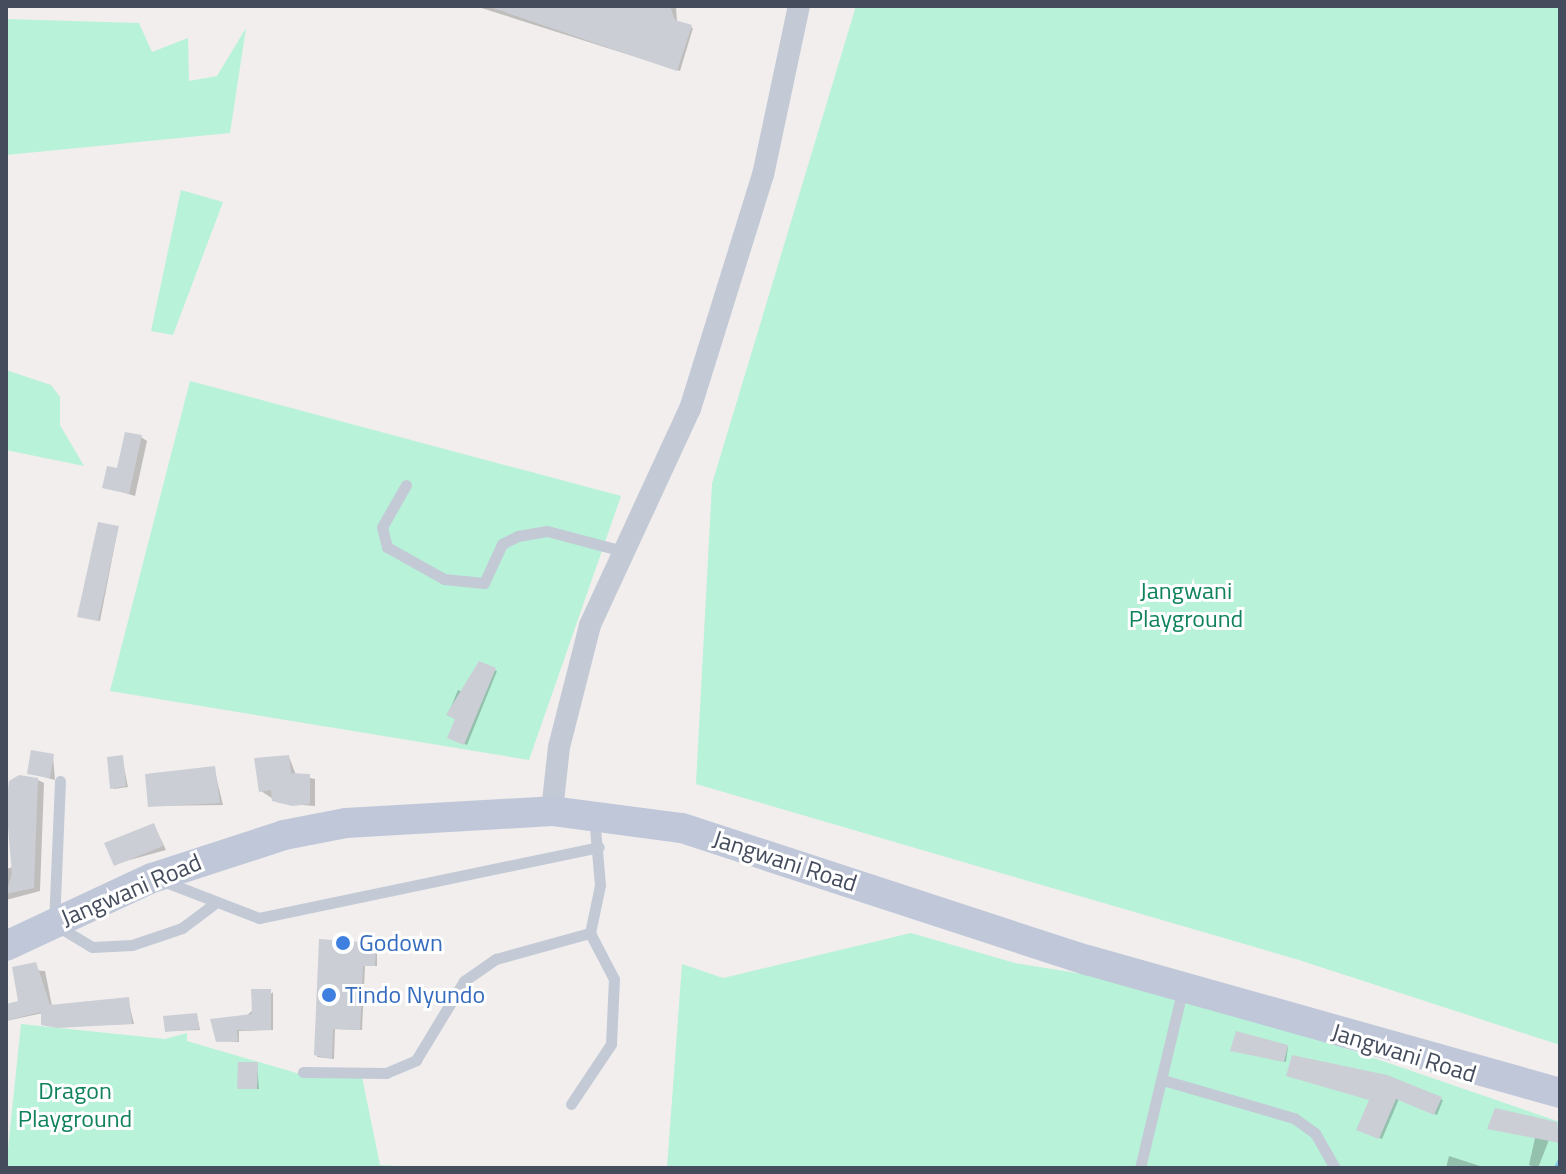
<!DOCTYPE html>
<html>
<head>
<meta charset="utf-8">
<style>
	body { margin:0 }
	#map { position:relative; width:1566px; height:1174px; overflow:hidden; background:#f1eeed; font-family:"Titillium Web",sans-serif }
	div>[style] { position:absolute }
	.green>* { inset:0; background:#b8f2d9 }
	.shadow>* { inset:0; background:#0003 }
	.stream>* { height:6px; margin:-3px; padding:0 3px; transform-origin:3px; border-radius:3px; background:#82c7f2 }
	.building>* { inset:0; background:#ccced6 }
	.lane>* { height:11px; margin:-5.5px; padding:0 5.5px; transform-origin:5.5px; border-radius:5.5px; background:#c3cad6 }
	.street>* { height:22px; margin:-11px; padding:0 11px; transform-origin:11px; border-radius:11px; background:#c3cad6 }
	.secondary>* { height:30px; margin:-15px; padding:0 15px; transform-origin:15px; border-radius:15px; background:#bfc7d9 }
	.dots>* { width:22px; height:22px; translate:-50% -50%; box-sizing:border-box; border:4px solid #fff; border-radius:50% }
	span { translate:-50% -50%; white-space:nowrap; text-align:center; line-height:1.15; -webkit-text-stroke:6px #fff; paint-order:stroke }
	.park-label { font-size:24px; color:#10835e }
	.street-label { font-size:24px; color:#454d5d }
	.shop-label { font-size:24px; color:#366cbe }
	.left { translate:0 -50%; text-align:left }
	.frame { position:absolute; inset:0; border:8px solid #454d5d; pointer-events:none }
</style>
</head>
<body>
<div id="map">
	<div class="green">
		<i style="clip-path:polygon(856px 6px,1560px 6px,1560px 1045px,1299px 960px,696px 784px,712px 484px)"></i>
		<i style="clip-path:polygon(6px 19px,139px 23px,152px 52px,188px 38px,189px 81px,217px 76px,246px 28px,230px 133px,6px 155px)"></i>
		<i style="clip-path:polygon(181px 190px,223px 202px,173px 335px,151px 331px)"></i>
		<i style="clip-path:polygon(6px 370px,51px 385px,60px 397px,60px 425px,84px 466px,6px 450px)"></i>
		<i style="clip-path:polygon(190px 381px,621px 496px,529px 760px,110px 691px)"></i>
		<i style="clip-path:polygon(911px 933px,1015px 963px,1170px 988px,1560px 1122px,1560px 1168px,667px 1168px,682px 964px,723px 978px)"></i>
		<i style="clip-path:polygon(21px 1024px,165px 1039px,187px 1033px,187px 1041px,310px 1077px,361px 1072px,380px 1165px,440px 1168px,6px 1168px)"></i>
	</div>
	<div class="shadow">
		<i style="clip-path:polygon(475px 6px,676px 6px,677px 22px,693px 28px,680px 71px)"></i>
		<i style="clip-path:polygon(141px 437px,147px 441px,135px 496px,105px 487px)"></i>
		<i style="clip-path:polygon(118px 528px,100px 621px,81px 617px)"></i>
		<i style="clip-path:polygon(480px 664px,497px 671px,467px 745px,450px 738px,457px 718px,448px 714px,458px 690px,468px 694px)"></i>
		<i style="clip-path:polygon(53px 756px,55px 780px,29px 773px)"></i>
		<i style="clip-path:polygon(122px 757px,128px 787px,114px 789px,112px 787px)"></i>
		<i style="clip-path:polygon(289px 757px,296px 775px,315px 779px,315px 806px,279px 803px,261px 791px)"></i>
		<i style="clip-path:polygon(214px 768px,223px 805px,150px 806px)"></i>
		<i style="clip-path:polygon(38px 780px,44px 783px,40px 891px,6px 900px,6px 869px,13px 867px,11px 783px)"></i>
		<i style="clip-path:polygon(154px 825px,166px 850px,115px 864px)"></i>
		<i style="clip-path:polygon(321px 942px,377px 946px,377px 966px,365px 966px,362px 1030px,335px 1029px,334px 1059px,317px 1057px)"></i>
		<i style="clip-path:polygon(14px 969px,45px 971px,52px 1006px,128px 999px,134px 1024px,45px 1026px,43px 1013px,6px 1021px,6px 1006px,21px 1002px)"></i>
		<i style="clip-path:polygon(273px 992px,273px 1030px,239px 1031px,239px 1042px,218px 1041px)"></i>
		<i style="clip-path:polygon(197px 1015px,200px 1030px,166px 1031px)"></i>
		<i style="clip-path:polygon(1237px 1033px,1288px 1047px,1286px 1062px,1235px 1051px)"></i>
		<i style="clip-path:polygon(257px 1064px,259px 1089px,239px 1088px)"></i>
		<i style="clip-path:polygon(1386px 1077px,1443px 1100px,1437px 1115px,1399px 1099px,1382px 1139px,1359px 1129px)"></i>
		<i style="clip-path:polygon(1552px 1131px,1560px 1143px,1549px 1140px,1538px 1168px,1529px 1165px,1535px 1138px)"></i>
		<i style="clip-path:polygon(1449px 1156px,1486px 1168px,1446px 1168px)"></i>
	</div>
	<div class="stream">
		<i style="left:1557px;top:1168px;width:7px;rotate:-63deg"></i>
	</div>
	<div class="building">
		<i style="clip-path:polygon(487px 6px,670px 6px,675px 20px,692px 25px,677px 71px)"></i>
		<i style="clip-path:polygon(125px 432px,142px 435px,129px 494px,102px 488px,107px 466px,117px 468px)"></i>
		<i style="clip-path:polygon(98px 522px,119px 526px,98px 621px,77px 617px)"></i>
		<i style="clip-path:polygon(479px 661px,496px 668px,464px 745px,447px 738px,455px 719px,446px 715px)"></i>
		<i style="clip-path:polygon(31px 750px,54px 754px,50px 778px,27px 774px)"></i>
		<i style="clip-path:polygon(123px 755px,126px 786px,110px 789px,107px 757px)"></i>
		<i style="clip-path:polygon(289px 755px,291px 773px,310px 774px,310px 804px,292px 806px,272px 801px,271px 790px,259px 792px,254px 758px)"></i>
		<i style="clip-path:polygon(215px 766px,220px 803px,148px 807px,145px 774px)"></i>
		<i style="clip-path:polygon(19px 775px,38px 778px,34px 888px,6px 894px,12px 874px,6px 804px,9px 781px)"></i>
		<i style="clip-path:polygon(154px 823px,163px 846px,114px 866px,104px 843px)"></i>
		<i style="clip-path:polygon(319px 939px,376px 943px,375px 966px,363px 966px,360px 1030px,333px 1029px,332px 1059px,314px 1055px)"></i>
		<i style="clip-path:polygon(36px 962px,50px 1005px,129px 997px,132px 1024px,57px 1028px,41px 1025px,41px 1012px,8px 1020px,6px 1004px,18px 1001px,12px 967px)"></i>
		<i style="clip-path:polygon(251px 989px,271px 989px,271px 1030px,237px 1030px,238px 1041px,216px 1042px,210px 1019px,252px 1014px)"></i>
		<i style="clip-path:polygon(197px 1013px,199px 1029px,165px 1032px,163px 1016px)"></i>
		<i style="clip-path:polygon(1236px 1031px,1288px 1045px,1284px 1062px,1230px 1051px)"></i>
		<i style="clip-path:polygon(1292px 1055px,1387px 1075px,1442px 1097px,1434px 1115px,1396px 1099px,1379px 1139px,1356px 1130px,1369px 1100px,1286px 1076px)"></i>
		<i style="clip-path:polygon(238px 1062px,258px 1062px,257px 1089px,237px 1089px)"></i>
		<i style="clip-path:polygon(1495px 1108px,1557px 1122px,1560px 1143px,1487px 1129px)"></i>
	</div>
	<div class="lane">
		<i style="left:406px;top:485px;width:48px;rotate:119.7deg"></i>
		<i style="left:382px;top:527px;width:21px;rotate:76deg"></i>
		<i style="left:387px;top:547px;width:65px;rotate:29.3deg"></i>
		<i style="left:444px;top:579px;width:40px;rotate:5.7deg"></i>
		<i style="left:484px;top:583px;width:43px;rotate:-65.2deg"></i>
		<i style="left:502px;top:544px;width:18px;rotate:-27deg"></i>
		<i style="left:518px;top:536px;width:29px;rotate:-10deg"></i>
		<i style="left:547px;top:531px;width:74px;rotate:14.8deg"></i>
		<i style="left:60px;top:781px;width:143px;rotate:92.4deg"></i>
		<i style="left:54px;top:924px;width:44px;rotate:31.2deg"></i>
		<i style="left:92px;top:947px;width:40px;rotate:-2.9deg"></i>
		<i style="left:132px;top:945px;width:53px;rotate:-18.8deg"></i>
		<i style="left:182px;top:928px;width:39px;rotate:-37deg"></i>
		<i style="left:163px;top:881px;width:103px;rotate:21.1deg"></i>
		<i style="left:259px;top:918px;width:347px;rotate:-11.8deg"></i>
		<i style="left:303px;top:1072px;width:83px;rotate:0.7deg"></i>
		<i style="left:386px;top:1073px;width:33px;rotate:-23deg"></i>
		<i style="left:416px;top:1060px;width:92px;rotate:-58.7deg"></i>
		<i style="left:464px;top:981px;width:39px;rotate:-35deg"></i>
		<i style="left:496px;top:959px;width:98px;rotate:-15.5deg"></i>
		<i style="left:590px;top:933px;width:49px;rotate:-78.2deg"></i>
		<i style="left:600px;top:885px;width:68px;rotate:-95deg"></i>
		<i style="left:1163px;top:1080px;width:136px;rotate:16.2deg"></i>
		<i style="left:1294px;top:1118px;width:26px;rotate:36deg"></i>
		<i style="left:1315px;top:1133px;width:40px;rotate:60.3deg"></i>
		<i style="left:571px;top:1104px;width:72px;rotate:-56.3deg"></i>
		<i style="left:611px;top:1044px;width:65px;rotate:-87.4deg"></i>
		<i style="left:614px;top:979px;width:52px;rotate:-117.6deg"></i>
		<i style="left:1140px;top:1168px;width:185px;rotate:-76.6deg"></i>
	</div>
	<div class="street">
		<i style="left:552px;top:811px;width:64px;rotate:-83.8deg"></i>
		<i style="left:559px;top:747px;width:126px;rotate:-75.7deg"></i>
		<i style="left:590px;top:625px;width:238px;rotate:-65.2deg"></i>
		<i style="left:690px;top:409px;width:245px;rotate:-72.7deg"></i>
		<i style="left:763px;top:175px;width:173px;rotate:-78deg"></i>
	</div>
	<div class="secondary">
		<i style="left:6px;top:946px;width:161px;rotate:-25deg"></i>
		<i style="left:152px;top:878px;width:139px;rotate:-18deg"></i>
		<i style="left:284px;top:835px;width:63px;rotate:-11deg"></i>
		<i style="left:346px;top:823px;width:206px;rotate:-3.3deg"></i>
		<i style="left:552px;top:811px;width:131px;rotate:7.5deg"></i>
		<i style="left:682px;top:828px;width:426px;rotate:18.1deg"></i>
		<i style="left:1087px;top:960px;width:491px;rotate:15.7deg"></i>
	</div>
	<div class="dots">
		<i style="left:343px;top:943px;background:#3f7fe0"></i>
		<i style="left:329px;top:995px;background:#3f7fe0"></i>
	</div>
	<div class="park-label">
		<span style="left:1186px;top:605px">Jangwani<br>Playground</span>
		<span style="left:75px;top:1105px">Dragon<br>Playground</span>
	</div>
	<div class="street-label">
		<span style="left:785px;top:861px;rotate:18deg">Jangwani Road</span>
		<span style="left:131px;top:890px;rotate:-23deg">Jangwani Road</span>
		<span style="left:1404px;top:1053px;rotate:17deg">Jangwani Road</span>
	</div>
	<div class="shop-label">
		<span class="left" style="left:359px;top:943px">Godown</span>
		<span class="left" style="left:345px;top:995px">Tindo Nyundo</span>
	</div>
	<div class="frame"></div>
</div>
</body>
</html>
